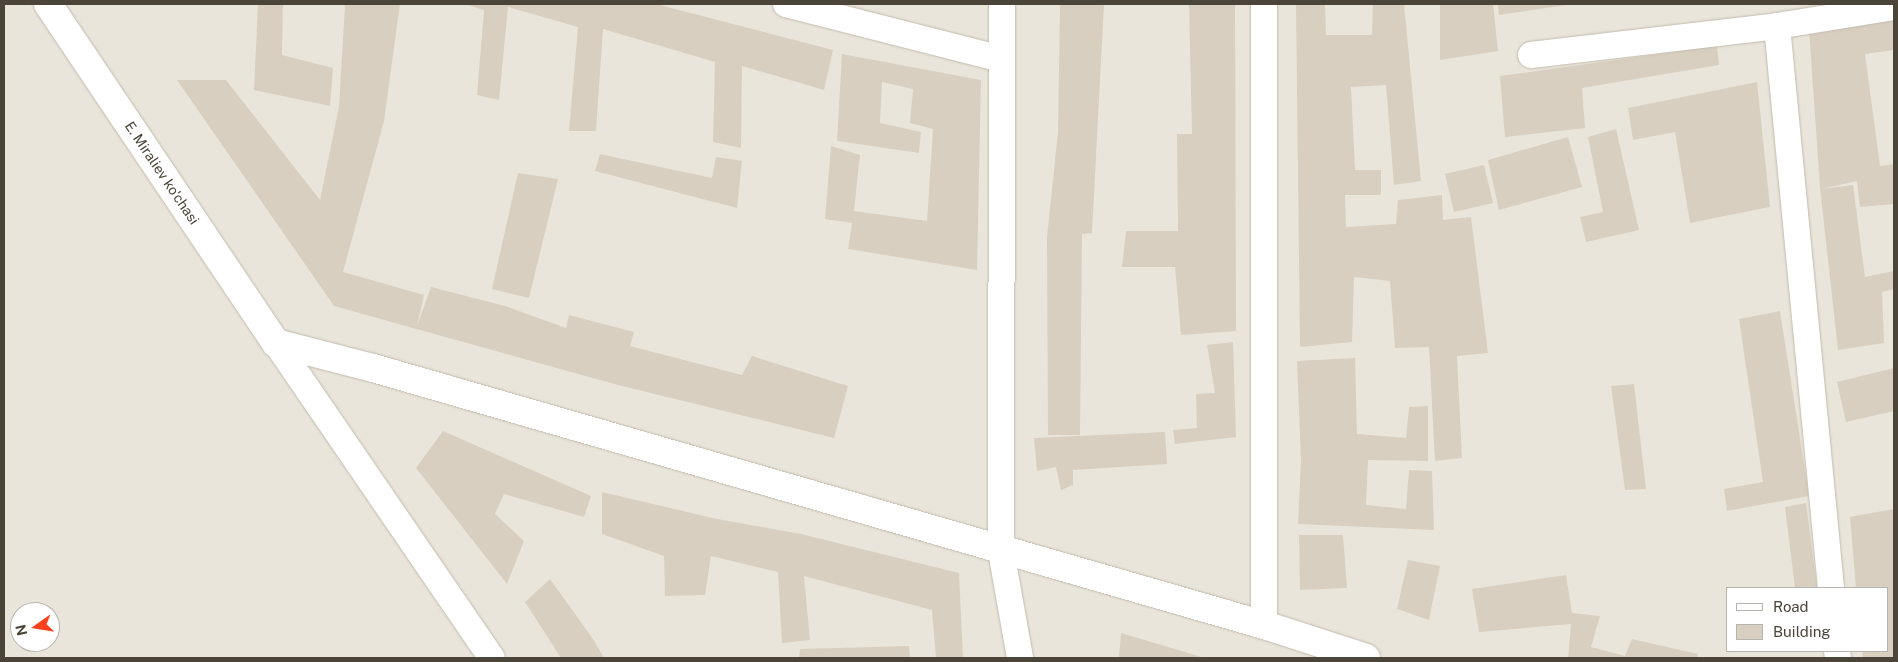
<!DOCTYPE html>
<html>
<head>
<meta charset="utf-8">
<style>
	body { margin:0 }
	#map { position:relative; width:1898px; height:662px; overflow:hidden; background:#f6f3ec; font-family:"Public Sans",sans-serif }
	div>[style] { position:absolute }
	.residential>* { inset:0; background:#eae5da }
	.building>* { inset:0; background:#d8cfc1 }
	.roads { filter:drop-shadow(0 0 1px #c2bbae) drop-shadow(0 0 1px #c2bbae) }
	.minor>* { height:26px; margin:-13px; padding:0 13px; transform-origin:13px; border-radius:13px; background:#fff }
	.tertiary>* { height:28px; margin:-14px; padding:0 14px; transform-origin:14px; border-radius:14px; background:#fff }
	span { translate:-50% -50%; white-space:nowrap; text-align:center; line-height:1.15; -webkit-text-stroke:4.5px #fff; paint-order:stroke }
	.street-label { font-size:14px; color:#4b4439 }
	.frame { position:absolute; inset:0; border:5px solid #4b4439; pointer-events:none }
	.legend { position:absolute; left:1726px; top:587px; width:162px; height:65px; box-sizing:border-box; background:#fff; border:1px solid #b7b4b0; margin:0; padding:6px 9px; list-style:none; font-size:15px; color:#4b4439 }
	.legend li { display:flex; align-items:center; gap:10px; height:25px }
	.legend b { width:25px; border:1px solid #b7b4b0 }
	.north { position:absolute; left:10px; top:602px; width:50px; height:50px; box-sizing:border-box; background:#fff; border:1px solid #b7b4b0; border-radius:50%; rotate:257deg; font-size:14px; font-weight:700; line-height:20px; text-align:center; color:#4b4439 }
	.north::after { content:''; display:block; margin:auto; width:18px; height:22px; background:#fc3f1d; clip-path:polygon(50% 0,100% 100%,50% 72%,0 100%) }
</style>
</head>
<body>
<div id="map">
	<div class="residential">
		<i style="clip-path:polygon(evenodd,4px 4px,1894px 4px,1894px 658px,4px 658px,4px 4px,1727px 588px,1887px 588px,1887px 651px,1727px 651px,1727px 588px,4px 4px,20px 612px,50px 612px,50px 642px,20px 642px,20px 612px)"></i>
	</div>
	<div class="building">
		<i style="clip-path:polygon(258px 4px,283px 4px,282px 55px,333px 68px,330px 106px,254px 90px)"></i>
		<i style="clip-path:polygon(345px 4px,400px 4px,384px 121px,343px 272px,424px 295px,417px 326px,431px 287px,505px 306px,566px 328px,569px 315px,634px 332px,630px 346px,742px 375px,752px 356px,848px 386px,834px 438px,618px 385px,334px 306px,177px 80px,226px 80px,320px 200px,339px 107px)"></i>
		<i style="clip-path:polygon(464px 4px,656px 4px,833px 50px,824px 90px,742px 66px,741px 148px,713px 142px,715px 62px,603px 29px,596px 131px,569px 131px,578px 27px,508px 7px,499px 100px,477px 95px,484px 10px)"></i>
		<i style="clip-path:polygon(1060px 4px,1104px 4px,1092px 233px,1082px 234px,1080px 435px,1048px 435px,1047px 237px,1058px 132px)"></i>
		<i style="clip-path:polygon(1189px 4px,1235px 4px,1236px 331px,1181px 335px,1175px 267px,1122px 267px,1126px 231px,1178px 231px,1177px 134px,1192px 134px)"></i>
		<i style="clip-path:polygon(1296px 4px,1325px 4px,1326px 35px,1372px 35px,1373px 4px,1404px 4px,1421px 181px,1394px 185px,1386px 85px,1351px 87px,1355px 170px,1381px 170px,1381px 195px,1345px 195px,1346px 227px,1396px 224px,1398px 200px,1442px 195px,1443px 220px,1471px 217px,1488px 353px,1457px 356px,1462px 458px,1435px 461px,1429px 347px,1395px 348px,1390px 281px,1354px 277px,1352px 342px,1300px 347px)"></i>
		<i style="clip-path:polygon(1440px 4px,1493px 4px,1498px 51px,1440px 60px)"></i>
		<i style="clip-path:polygon(1498px 4px,1567px 4px,1567px 5px,1499px 15px)"></i>
		<i style="clip-path:polygon(1894px 16px,1894px 50px,1865px 54px,1880px 166px,1894px 164px,1894px 204px,1860px 207px,1857px 181px,1821px 189px,1853px 185px,1865px 277px,1894px 271px,1894px 289px,1882px 292px,1884px 343px,1838px 350px,1820px 188px,1809px 29px)"></i>
		<i style="clip-path:polygon(1717px 46px,1719px 65px,1582px 88px,1585px 128px,1505px 137px,1500px 76px)"></i>
		<i style="clip-path:polygon(842px 54px,981px 80px,977px 270px,848px 249px,852px 223px,825px 219px,831px 146px,860px 155px,854px 211px,927px 221px,933px 129px,910px 123px,913px 89px,882px 82px,880px 123px,921px 132px,919px 153px,837px 141px)"></i>
		<i style="clip-path:polygon(1757px 82px,1770px 207px,1690px 223px,1675px 132px,1633px 140px,1628px 108px)"></i>
		<i style="clip-path:polygon(1616px 129px,1639px 230px,1586px 242px,1580px 217px,1603px 212px,1588px 137px)"></i>
		<i style="clip-path:polygon(1568px 137px,1582px 187px,1499px 210px,1488px 160px)"></i>
		<i style="clip-path:polygon(600px 154px,712px 178px,716px 157px,742px 161px,737px 208px,595px 171px)"></i>
		<i style="clip-path:polygon(1484px 165px,1493px 203px,1454px 212px,1445px 174px)"></i>
		<i style="clip-path:polygon(518px 173px,558px 179px,529px 298px,492px 289px)"></i>
		<i style="clip-path:polygon(1780px 311px,1809px 496px,1727px 511px,1724px 489px,1763px 482px,1739px 319px)"></i>
		<i style="clip-path:polygon(1233px 342px,1236px 437px,1175px 444px,1173px 430px,1197px 428px,1196px 394px,1215px 393px,1207px 345px)"></i>
		<i style="clip-path:polygon(1355px 358px,1357px 434px,1406px 438px,1409px 407px,1428px 406px,1428px 461px,1368px 460px,1366px 505px,1406px 509px,1409px 470px,1432px 471px,1434px 530px,1298px 524px,1301px 460px,1297px 361px)"></i>
		<i style="clip-path:polygon(1894px 368px,1894px 411px,1846px 422px,1837px 382px)"></i>
		<i style="clip-path:polygon(1634px 384px,1646px 489px,1625px 490px,1611px 386px)"></i>
		<i style="clip-path:polygon(443px 431px,591px 496px,584px 517px,504px 494px,495px 514px,524px 541px,507px 584px,416px 468px)"></i>
		<i style="clip-path:polygon(1165px 432px,1167px 464px,1073px 470px,1073px 485px,1061px 490px,1056px 467px,1037px 471px,1034px 438px)"></i>
		<i style="clip-path:polygon(602px 492px,717px 519px,801px 534px,959px 573px,963px 658px,936px 658px,932px 610px,804px 576px,810px 640px,782px 643px,778px 572px,711px 556px,705px 595px,665px 596px,664px 556px,602px 534px)"></i>
		<i style="clip-path:polygon(1806px 503px,1817px 588px,1795px 588px,1785px 507px)"></i>
		<i style="clip-path:polygon(1894px 509px,1894px 658px,1863px 658px,1862px 651px,1887px 651px,1887px 588px,1856px 588px,1850px 517px)"></i>
		<i style="clip-path:polygon(1299px 535px,1343px 535px,1347px 588px,1300px 590px)"></i>
		<i style="clip-path:polygon(1408px 560px,1440px 566px,1429px 620px,1397px 609px)"></i>
		<i style="clip-path:polygon(1566px 575px,1572px 613px,1600px 616px,1591px 647px,1625px 656px,1632px 639px,1698px 654px,1697px 658px,1568px 658px,1571px 624px,1479px 632px,1472px 589px)"></i>
		<i style="clip-path:polygon(550px 579px,593px 639px,604px 658px,561px 658px,525px 602px)"></i>
		<i style="clip-path:polygon(1121px 633px,1205px 658px,1119px 658px)"></i>
		<i style="clip-path:polygon(909px 646px,910px 658px,799px 658px,800px 649px)"></i>
	</div>
	<div class="roads">
		<div class="minor">
			<i style="left:786px;top:4px;width:222px;rotate:14.3deg"></i>
			<i style="left:1002px;top:4px;width:547px;rotate:90.1deg"></i>
			<i style="left:1001px;top:551px;width:109px;rotate:79.9deg"></i>
			<i style="left:1777px;top:26px;width:565px;rotate:84.51deg"></i>
			<i style="left:1531px;top:55px;width:248px;rotate:-6.7deg"></i>
			<i style="left:1777px;top:26px;width:119px;rotate:-9.2deg"></i>
			<i style="left:276px;top:343px;width:382px;rotate:55.6deg"></i>
			<i style="left:1264px;top:625px;width:621px;rotate:-90deg"></i>
			<i style="left:1837px;top:651px;width:7px;rotate:82deg"></i>
		</div>
		<div class="tertiary">
			<i style="left:48px;top:4px;width:409px;rotate:56.1deg"></i>
			<i style="left:276px;top:343px;width:100px;rotate:14.5deg"></i>
			<i style="left:373px;top:368px;width:927px;rotate:16.09deg"></i>
			<i style="left:1264px;top:625px;width:107px;rotate:17.9deg"></i>
		</div>
	</div>
	<div class="street-label">
		<span style="left:162px;top:173px;rotate:56deg">E. Miraliev ko'chasi</span>
	</div>
	<div class="frame"></div>
	<ul class="legend">
	<li><b style="height:6px;background:#fff"></b>Road</li>
	<li><b style="height:14px;background:#d8cfc1"></b>Building</li>
	</ul>
	<div class="north">N</div>
</div>
</body>
</html>
